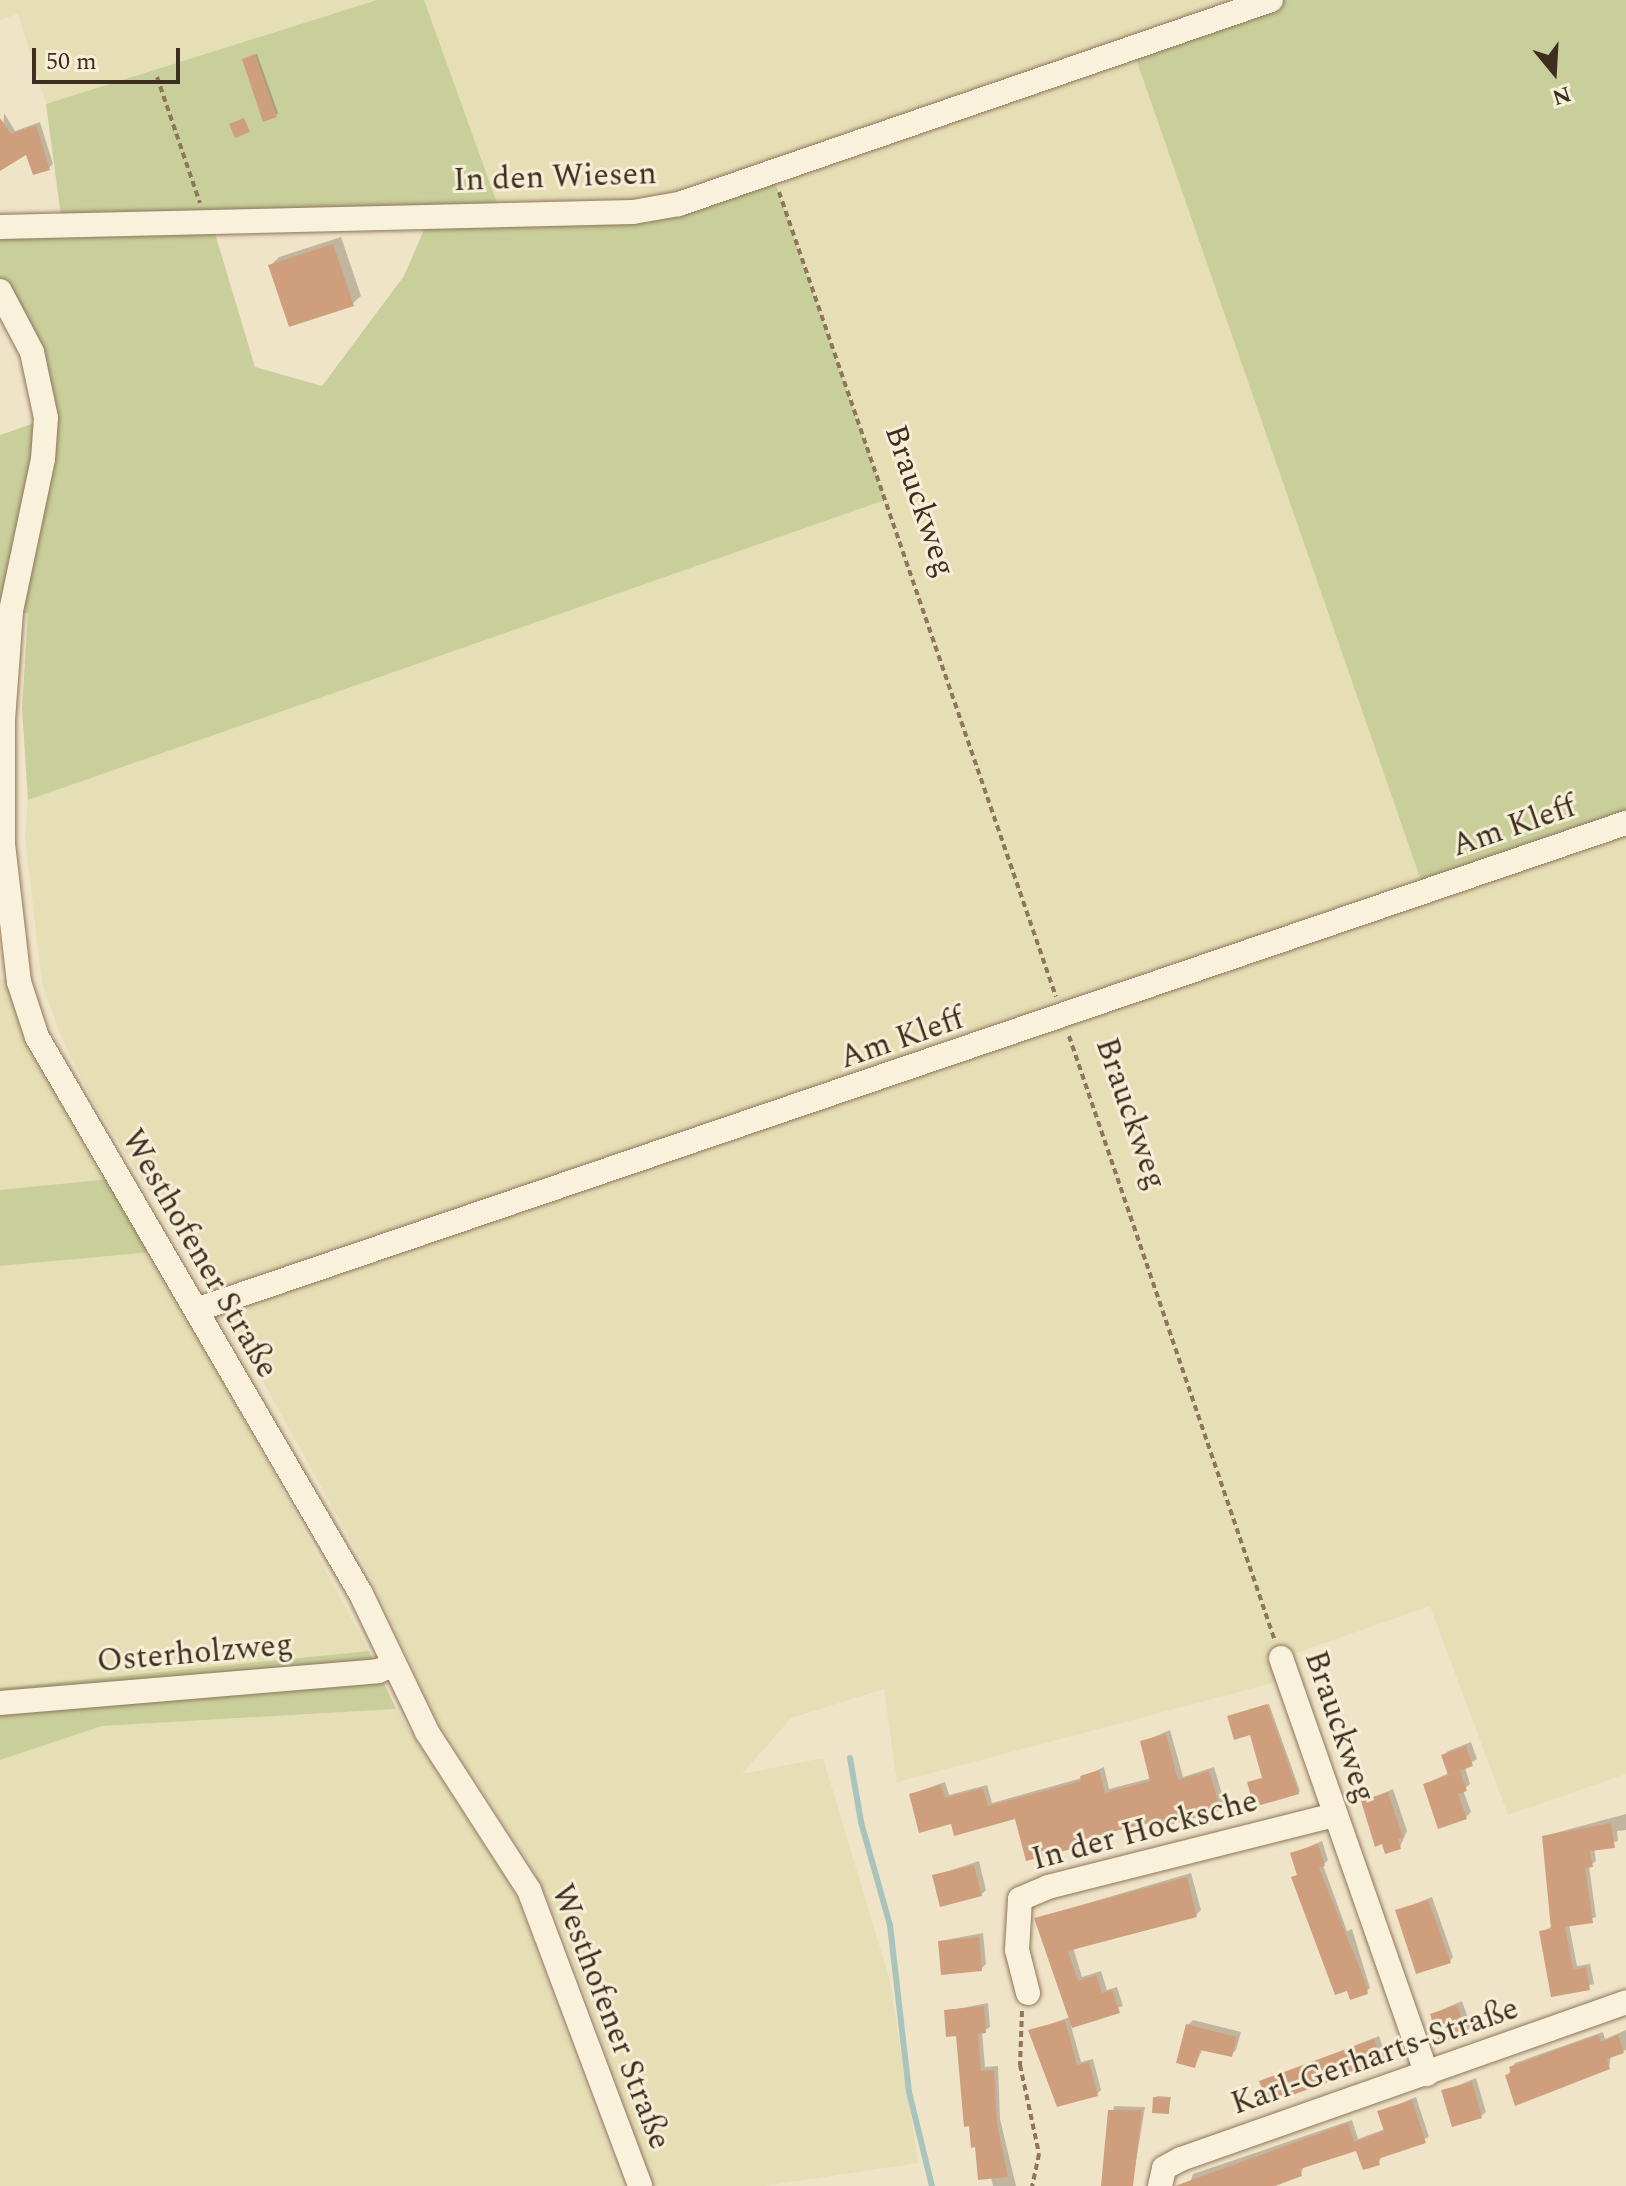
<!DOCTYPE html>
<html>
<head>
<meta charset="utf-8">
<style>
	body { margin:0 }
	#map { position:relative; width:1626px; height:2186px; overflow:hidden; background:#f0e4c8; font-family:Spectral,serif }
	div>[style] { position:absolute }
	.farmland>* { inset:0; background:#e6deb5 }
	.green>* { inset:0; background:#c9cf9b }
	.shadow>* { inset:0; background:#0003 }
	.stream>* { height:6px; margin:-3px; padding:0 3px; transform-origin:3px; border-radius:3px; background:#a9c4bc }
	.building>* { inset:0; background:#cf9f7d }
	.path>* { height:4px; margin-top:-2px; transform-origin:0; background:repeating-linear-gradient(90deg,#8d765c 0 6px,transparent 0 10px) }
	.roads { filter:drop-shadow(0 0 2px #8d765c) drop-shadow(0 0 2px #8d765c) }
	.minor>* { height:24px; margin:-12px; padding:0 12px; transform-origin:12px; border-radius:12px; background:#faf1dc }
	span { translate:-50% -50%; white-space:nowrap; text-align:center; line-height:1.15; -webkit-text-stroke:6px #f7eed8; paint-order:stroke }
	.street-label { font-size:32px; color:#3d2e20 }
	.north { position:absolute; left:1514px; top:32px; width:80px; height:80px; -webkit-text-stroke:6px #f7eed8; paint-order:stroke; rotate:162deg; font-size:22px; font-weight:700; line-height:32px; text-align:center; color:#3d2e20 }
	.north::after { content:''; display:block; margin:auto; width:28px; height:36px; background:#3d2e20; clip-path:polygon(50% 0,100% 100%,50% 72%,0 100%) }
	.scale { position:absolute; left:32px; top:48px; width:148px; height:36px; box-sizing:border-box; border:4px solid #3d2e20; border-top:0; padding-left:10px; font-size:24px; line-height:28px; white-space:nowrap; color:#3d2e20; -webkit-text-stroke:6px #f7eed8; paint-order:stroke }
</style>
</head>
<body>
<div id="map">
	<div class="farmland">
		<i style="clip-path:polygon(0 0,377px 0,46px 104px,18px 14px,0 20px)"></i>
		<i style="clip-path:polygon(424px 0,1265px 0,1626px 823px,1626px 1774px,1508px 1815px,1430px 1606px,1282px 1658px,1288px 1679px,897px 1782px,884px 1689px,791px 1718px,742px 1774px,823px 1758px,890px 1981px,918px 2163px,764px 2186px,653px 2186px,559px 1922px,530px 1864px,439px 1724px,369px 1573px,219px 1302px,91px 1098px,59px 1032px,42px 983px,25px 837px,28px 800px,264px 716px,679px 204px,500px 214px)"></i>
		<i style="clip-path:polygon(0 979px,19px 982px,119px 1178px,0 1190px)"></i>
		<i style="clip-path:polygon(163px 1251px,196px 1310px,235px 1403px,369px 1651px,0 1688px,0 1266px)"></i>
		<i style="clip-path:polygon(396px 1709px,515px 1894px,623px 2186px,0 2186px,0 1760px,102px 1726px)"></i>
	</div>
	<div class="green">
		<i style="clip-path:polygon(evenodd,377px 0,424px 0,501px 214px,633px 212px,772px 174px,885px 500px,28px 800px,22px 709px,28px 613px,0 613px,0 435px,46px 419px,0 291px,0 227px,62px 224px,46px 104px,377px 0,430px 216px,404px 276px,322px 386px,255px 367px,211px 220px,430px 216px)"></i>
		<i style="clip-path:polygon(1276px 0,1626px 0,1626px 823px,1425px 892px,1132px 47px)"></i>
		<i style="clip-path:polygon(119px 1178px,163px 1251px,0 1266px,0 1190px)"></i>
		<i style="clip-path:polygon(369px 1651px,396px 1709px,102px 1726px,0 1760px,0 1688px)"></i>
	</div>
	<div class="shadow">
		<i style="clip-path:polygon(257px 54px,278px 113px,276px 115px,244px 59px)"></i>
		<i style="clip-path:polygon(4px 113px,15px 131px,40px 122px,53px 164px,49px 168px,27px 152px,0 169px)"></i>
		<i style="clip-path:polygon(341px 237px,361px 296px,352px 304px,271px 265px,279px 257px)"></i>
		<i style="clip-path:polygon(1269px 1704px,1300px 1791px,1298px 1793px,1249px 1783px,1264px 1777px,1251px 1732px,1229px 1717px)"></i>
		<i style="clip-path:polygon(1170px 1730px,1183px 1777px,1214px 1767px,1225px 1804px,1220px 1808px,1086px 1837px,1082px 1844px,1016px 1817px,952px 1822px,911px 1794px,945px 1782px,949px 1795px,987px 1785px,992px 1803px,1082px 1778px,1104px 1767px,1109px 1789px,1152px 1778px,1142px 1742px)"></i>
		<i style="clip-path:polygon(1471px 1742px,1477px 1759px,1465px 1767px,1470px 1784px,1463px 1790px,1471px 1812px,1466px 1817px,1425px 1784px,1449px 1773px,1443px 1756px,1448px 1751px)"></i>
		<i style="clip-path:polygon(1393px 1789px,1407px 1831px,1400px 1847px,1363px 1802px)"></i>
		<i style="clip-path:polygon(1626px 1814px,1626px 1830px,1617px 1831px,1618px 1841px,1594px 1848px,1596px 1861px,1589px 1866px,1596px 1917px,1569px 1925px,1577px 1966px,1590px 1964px,1594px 1984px,1553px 1995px,1541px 1932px,1553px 1926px,1544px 1836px)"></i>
		<i style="clip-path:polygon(1322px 1841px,1328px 1860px,1323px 1865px,1347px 1931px,1352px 1929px,1370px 1988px,1366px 1992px,1294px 1878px,1298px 1873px,1292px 1854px)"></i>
		<i style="clip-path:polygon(979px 1861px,986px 1890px,981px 1895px,934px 1876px)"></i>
		<i style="clip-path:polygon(1191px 1873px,1201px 1910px,1196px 1915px,1073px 1947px,1082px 1977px,1101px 1971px,1107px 1990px,1117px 1987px,1123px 2006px,1071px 2026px,1081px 2062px,1093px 2059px,1101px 2090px,1097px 2094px,1031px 2031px,1070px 2017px,1037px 1918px)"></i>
		<i style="clip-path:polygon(1432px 1897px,1453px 1957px,1450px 1961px,1397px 1911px)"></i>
		<i style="clip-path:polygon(983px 1933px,986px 1964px,981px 1969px,940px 1941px)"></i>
		<i style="clip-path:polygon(1462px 2001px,1471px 2027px,1466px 2032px,1432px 2014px)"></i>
		<i style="clip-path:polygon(988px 2003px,990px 2027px,982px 2032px,985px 2067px,998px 2066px,1000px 2119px,1016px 2186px,993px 2186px,958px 2034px,946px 2011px)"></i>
		<i style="clip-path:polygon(1193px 2020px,1241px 2032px,1236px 2050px,1231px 2055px,1203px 2048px,1195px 2066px,1188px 2025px)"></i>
		<i style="clip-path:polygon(1626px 2030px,1626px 2050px,1611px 2056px,1609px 2067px,1507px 2076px,1515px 2063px,1603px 2032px,1605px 2039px)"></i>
		<i style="clip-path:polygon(1379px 2036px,1386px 2056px,1381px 2060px,1262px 2082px)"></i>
		<i style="clip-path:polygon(1476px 2078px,1486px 2112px,1481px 2116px,1444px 2091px)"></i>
		<i style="clip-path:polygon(1157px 2096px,1171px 2097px,1168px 2112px,1155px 2098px)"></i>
		<i style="clip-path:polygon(1416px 2097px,1429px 2137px,1382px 2155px,1379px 2163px,1357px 2148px,1304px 2165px,1301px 2175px,1269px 2186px,1189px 2186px,1193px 2174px,1352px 2120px,1358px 2139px,1385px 2129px,1380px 2112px)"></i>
		<i style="clip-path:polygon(1114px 2106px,1145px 2107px,1132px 2186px,1103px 2186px)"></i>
	</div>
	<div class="stream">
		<i style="left:850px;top:1758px;width:65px;rotate:80.2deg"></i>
		<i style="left:861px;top:1822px;width:107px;rotate:74.3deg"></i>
		<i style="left:890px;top:1925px;width:168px;rotate:83.5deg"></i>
		<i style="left:909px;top:2092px;width:97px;rotate:76.3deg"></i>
	</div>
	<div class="building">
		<i style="clip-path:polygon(255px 54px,277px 117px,263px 122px,242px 59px)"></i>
		<i style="clip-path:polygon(0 118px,11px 134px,36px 125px,50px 170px,33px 175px,26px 155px,0 171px)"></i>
		<i style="clip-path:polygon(244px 118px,250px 132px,235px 138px,229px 124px)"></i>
		<i style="clip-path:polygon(333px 244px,354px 306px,289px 327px,268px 265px)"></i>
		<i style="clip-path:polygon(1267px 1704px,1299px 1794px,1254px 1807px,1247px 1782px,1262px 1778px,1250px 1735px,1234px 1740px,1227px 1716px)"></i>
		<i style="clip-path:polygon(1166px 1734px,1178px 1780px,1209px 1771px,1221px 1810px,1163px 1827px,1161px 1819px,1081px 1840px,1083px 1846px,1026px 1861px,1015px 1819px,954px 1836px,951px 1824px,919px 1833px,909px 1794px,941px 1785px,945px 1798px,983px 1788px,988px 1806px,1081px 1781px,1080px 1776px,1099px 1770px,1105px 1793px,1150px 1781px,1140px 1741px)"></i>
		<i style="clip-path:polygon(1466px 1746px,1473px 1766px,1448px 1775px,1441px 1755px)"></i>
		<i style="clip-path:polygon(1460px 1771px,1467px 1791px,1458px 1794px,1467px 1819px,1438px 1829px,1423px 1784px)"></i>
		<i style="clip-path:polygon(1388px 1792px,1403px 1838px,1398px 1839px,1401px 1849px,1385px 1854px,1382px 1844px,1375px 1847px,1361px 1801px)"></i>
		<i style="clip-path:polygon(1611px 1823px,1615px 1848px,1590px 1851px,1593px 1867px,1585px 1868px,1593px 1923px,1565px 1927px,1573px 1970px,1586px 1967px,1590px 1990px,1551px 1997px,1539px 1931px,1551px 1929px,1542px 1836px)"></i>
		<i style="clip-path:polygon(1318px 1844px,1325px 1866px,1319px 1868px,1366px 1984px,1368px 1994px,1350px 2000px,1347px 1991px,1335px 1995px,1291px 1877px,1297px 1875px,1290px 1853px)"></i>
		<i style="clip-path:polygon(974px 1865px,982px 1896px,940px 1907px,932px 1875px)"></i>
		<i style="clip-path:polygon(1187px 1877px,1197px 1917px,1068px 1951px,1078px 1981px,1096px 1975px,1102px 1993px,1112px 1990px,1120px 2013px,1072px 2028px,1034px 1918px)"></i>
		<i style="clip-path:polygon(1428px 1900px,1451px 1963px,1416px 1974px,1395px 1910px)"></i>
		<i style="clip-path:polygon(979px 1937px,982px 1971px,941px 1975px,938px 1941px)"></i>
		<i style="clip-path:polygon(1457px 2005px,1467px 2033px,1439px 2043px,1430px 2014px)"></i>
		<i style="clip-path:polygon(984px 2006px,986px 2033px,978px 2034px,981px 2071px,994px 2070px,997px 2124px,1008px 2177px,978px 2180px,975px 2147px,971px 2148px,969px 2126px,964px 2127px,956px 2036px,946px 2037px,944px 2010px)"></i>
		<i style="clip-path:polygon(1065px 2020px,1077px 2065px,1089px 2062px,1098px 2096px,1057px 2107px,1028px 2030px)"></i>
		<i style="clip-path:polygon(1186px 2024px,1237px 2037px,1232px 2057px,1200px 2050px,1195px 2068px,1176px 2063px)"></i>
		<i style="clip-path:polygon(1598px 2035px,1601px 2042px,1618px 2035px,1624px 2053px,1607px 2059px,1610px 2069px,1515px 2106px,1505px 2075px,1511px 2073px,1509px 2067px)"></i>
		<i style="clip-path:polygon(1374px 2039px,1383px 2062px,1268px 2104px,1259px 2081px)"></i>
		<i style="clip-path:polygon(1472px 2082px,1482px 2118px,1452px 2127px,1441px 2090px)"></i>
		<i style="clip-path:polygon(1153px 2097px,1170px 2098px,1169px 2114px,1152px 2113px)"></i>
		<i style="clip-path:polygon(1412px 2100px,1426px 2143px,1378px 2159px,1380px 2165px,1363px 2170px,1356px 2151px,1300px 2169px,1302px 2176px,1275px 2186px,1175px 2186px,1348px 2123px,1354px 2142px,1384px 2131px,1377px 2111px)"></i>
		<i style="clip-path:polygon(1108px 2110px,1142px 2110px,1133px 2186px,1101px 2186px)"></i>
	</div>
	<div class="path">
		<i style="left:157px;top:77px;width:133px;rotate:71.2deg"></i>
		<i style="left:779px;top:192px;width:851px;rotate:71.01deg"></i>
		<i style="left:1069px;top:1036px;width:639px;rotate:71.2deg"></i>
		<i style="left:1022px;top:2011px;width:54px;rotate:92.1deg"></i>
		<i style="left:1020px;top:2065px;width:91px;rotate:77.9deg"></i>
		<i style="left:1039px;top:2154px;width:33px;rotate:102deg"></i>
	</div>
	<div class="roads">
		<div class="minor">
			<i style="left:0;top:227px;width:633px;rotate:-1.36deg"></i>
			<i style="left:633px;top:212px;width:47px;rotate:-9.9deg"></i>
			<i style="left:679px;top:204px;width:626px;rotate:-19.01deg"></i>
			<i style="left:0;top:291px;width:69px;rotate:62.3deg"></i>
			<i style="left:32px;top:352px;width:67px;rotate:78deg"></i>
			<i style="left:46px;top:418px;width:41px;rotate:94.2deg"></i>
			<i style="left:43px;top:459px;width:155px;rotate:101.9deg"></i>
			<i style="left:11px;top:611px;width:110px;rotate:94.2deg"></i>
			<i style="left:3px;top:721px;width:123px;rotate:90deg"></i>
			<i style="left:3px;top:844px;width:139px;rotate:83.4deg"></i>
			<i style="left:19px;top:982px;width:58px;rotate:71.9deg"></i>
			<i style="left:37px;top:1037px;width:644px;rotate:59.81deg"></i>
			<i style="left:361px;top:1594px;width:153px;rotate:64.4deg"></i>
			<i style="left:427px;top:1732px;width:188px;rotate:57.2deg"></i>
			<i style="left:529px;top:1890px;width:316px;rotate:69.4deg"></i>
			<i style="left:196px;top:1310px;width:1511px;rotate:-18.81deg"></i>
			<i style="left:1281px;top:1658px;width:441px;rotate:70.7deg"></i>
			<i style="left:0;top:1703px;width:379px;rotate:-4.8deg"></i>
			<i style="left:378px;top:1671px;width:17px;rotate:-21deg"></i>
			<i style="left:1028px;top:1993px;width:44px;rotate:-104.3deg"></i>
			<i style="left:1017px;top:1950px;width:51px;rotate:-86.6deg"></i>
			<i style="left:1020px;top:1899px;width:30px;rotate:-23deg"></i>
			<i style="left:1048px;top:1887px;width:295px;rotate:-14.1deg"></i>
			<i style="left:1160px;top:2186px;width:18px;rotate:-77deg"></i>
			<i style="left:1164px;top:2168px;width:19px;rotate:-28deg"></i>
			<i style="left:1181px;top:2159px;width:472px;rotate:-19.4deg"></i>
		</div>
	</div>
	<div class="street-label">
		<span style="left:555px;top:178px;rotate:-2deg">In den Wiesen</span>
		<span style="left:919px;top:501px;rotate:71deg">Brauckweg</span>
		<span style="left:1514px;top:827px;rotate:-19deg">Am Kleff</span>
		<span style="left:902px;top:1039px;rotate:-19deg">Am Kleff</span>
		<span style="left:1130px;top:1114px;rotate:71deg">Brauckweg</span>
		<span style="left:199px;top:1254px;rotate:60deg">Westhofener Straße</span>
		<span style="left:195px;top:1654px;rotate:-5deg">Osterholzweg</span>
		<span style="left:1339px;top:1727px;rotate:71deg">Brauckweg</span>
		<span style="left:1145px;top:1831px;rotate:-15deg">In der Hocksche</span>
		<span style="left:610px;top:2017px;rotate:69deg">Westhofener Straße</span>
		<span style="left:1375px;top:2057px;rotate:-19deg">Karl-Gerharts-Straße</span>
	</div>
	<div class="north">N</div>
	<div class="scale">50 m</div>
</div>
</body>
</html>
